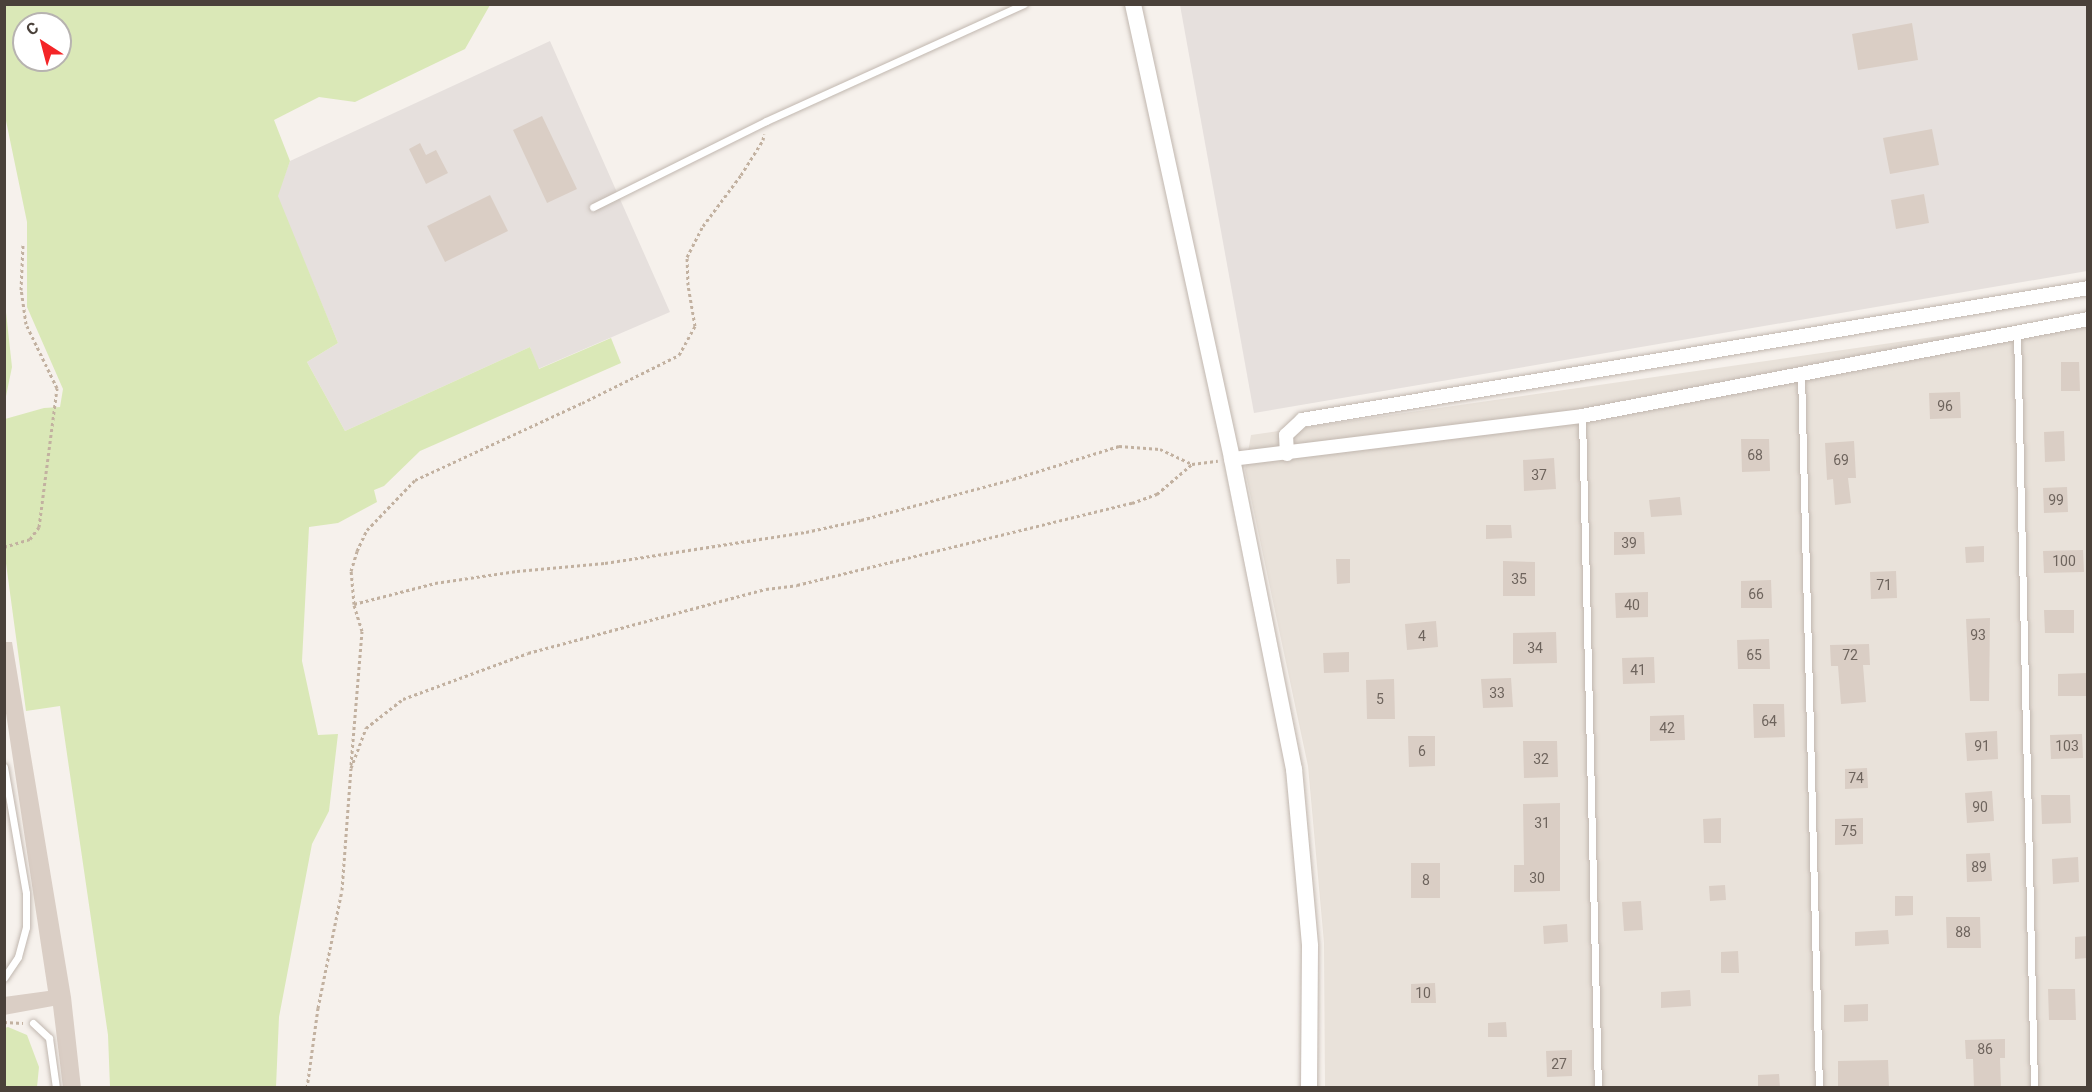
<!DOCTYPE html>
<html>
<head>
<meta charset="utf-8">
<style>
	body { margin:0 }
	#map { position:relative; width:2092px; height:1092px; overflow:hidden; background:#f6f1ec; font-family:Roboto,sans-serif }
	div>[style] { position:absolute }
	.residential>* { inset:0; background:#e9e2da }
	.industrial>* { inset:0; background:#e6e0dd }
	.green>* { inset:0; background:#dae8b7 }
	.building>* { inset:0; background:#dacec5 }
	.path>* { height:3px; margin-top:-1.5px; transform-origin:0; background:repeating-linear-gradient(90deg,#c2b1a0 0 3px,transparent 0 6px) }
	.roads { filter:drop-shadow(0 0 2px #c1b7af) drop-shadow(0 0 2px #c1b7af) }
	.service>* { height:7px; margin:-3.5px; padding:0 3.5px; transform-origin:3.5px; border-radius:3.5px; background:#fff }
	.minor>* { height:14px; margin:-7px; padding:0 7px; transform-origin:7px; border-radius:7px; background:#fff }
	.tertiary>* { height:16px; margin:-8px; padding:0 8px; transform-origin:8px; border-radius:8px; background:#fff }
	span { translate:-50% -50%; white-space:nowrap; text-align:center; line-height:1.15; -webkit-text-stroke:6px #fff; paint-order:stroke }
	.number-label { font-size:14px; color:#6e645d }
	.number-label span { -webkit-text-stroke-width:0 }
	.frame { position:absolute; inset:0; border:6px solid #4a413a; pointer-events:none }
	.north { position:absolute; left:12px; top:12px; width:60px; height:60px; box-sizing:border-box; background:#fff; border:2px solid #b7b3b0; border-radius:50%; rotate:324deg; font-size:16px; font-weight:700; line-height:24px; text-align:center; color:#4a413a }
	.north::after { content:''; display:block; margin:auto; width:21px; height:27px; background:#f42527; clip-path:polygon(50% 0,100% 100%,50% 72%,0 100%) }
</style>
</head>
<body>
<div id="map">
	<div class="residential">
		<i style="clip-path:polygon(2087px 315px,2087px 1087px,1325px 1087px,1324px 943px,1308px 766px,1245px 470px,1251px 435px)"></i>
	</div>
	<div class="industrial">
		<i style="clip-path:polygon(1180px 5px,2087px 5px,2087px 271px,1254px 413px)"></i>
		<i style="clip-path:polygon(550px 41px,670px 312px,538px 369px,530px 347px,345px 431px,307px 362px,338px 343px,277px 196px,290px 161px)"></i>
	</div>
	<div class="green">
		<i style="clip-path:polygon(evenodd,4px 5px,490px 5px,465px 49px,355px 102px,319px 97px,274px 120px,290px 161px,278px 196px,338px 343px,307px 362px,345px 431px,530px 347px,539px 369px,611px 338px,621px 363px,420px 451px,384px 486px,374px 490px,377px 502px,338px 523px,309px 527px,302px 661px,318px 735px,338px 734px,329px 811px,312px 844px,279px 1017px,276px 1087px,110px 1087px,108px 1035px,60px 706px,26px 711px,5px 556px,5px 419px,44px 408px,60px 407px,63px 389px,27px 307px,27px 222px,5px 116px,4px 5px,24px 24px,60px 24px,60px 60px,24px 60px,24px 24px)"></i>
		<i style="clip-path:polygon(4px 294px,12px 367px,5px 401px,4px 401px)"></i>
		<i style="clip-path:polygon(8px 1027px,27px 1035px,39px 1067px,37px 1087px,5px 1087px,5px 1028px)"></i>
	</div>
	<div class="building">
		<i style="clip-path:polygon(1912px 23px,1918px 60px,1858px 70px,1852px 34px)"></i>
		<i style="clip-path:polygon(542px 116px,577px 189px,547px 203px,513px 130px)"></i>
		<i style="clip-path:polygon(1932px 129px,1939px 165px,1890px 174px,1883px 138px)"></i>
		<i style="clip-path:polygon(420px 143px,426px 155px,436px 150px,448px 173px,426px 184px,409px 149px)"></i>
		<i style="clip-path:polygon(1924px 194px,1929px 223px,1896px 229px,1891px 200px)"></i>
		<i style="clip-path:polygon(490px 195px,508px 231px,445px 262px,427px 226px)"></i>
		<i style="clip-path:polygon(2061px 362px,2079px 362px,2080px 391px,2061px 391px)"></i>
		<i style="clip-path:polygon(1960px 392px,1961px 418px,1930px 419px,1929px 393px)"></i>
		<i style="clip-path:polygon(2064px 431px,2065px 461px,2045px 462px,2044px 432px)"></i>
		<i style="clip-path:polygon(1741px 439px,1769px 439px,1770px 471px,1742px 472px)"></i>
		<i style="clip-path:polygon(1854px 441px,1856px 478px,1848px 478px,1851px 503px,1835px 505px,1833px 479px,1827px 480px,1825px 443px)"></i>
		<i style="clip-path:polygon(1554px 458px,1556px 489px,1524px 491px,1523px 460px)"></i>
		<i style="clip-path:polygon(2067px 487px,2068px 512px,2044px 513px,2043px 488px)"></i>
		<i style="clip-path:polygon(1680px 497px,1682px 515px,1651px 517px,1649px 500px)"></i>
		<i style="clip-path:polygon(1486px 525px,1511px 525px,1512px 538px,1486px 539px)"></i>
		<i style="clip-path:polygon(1614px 532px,1644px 532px,1645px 554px,1614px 555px)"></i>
		<i style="clip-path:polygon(1984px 546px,1984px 562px,1966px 563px,1965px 547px)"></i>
		<i style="clip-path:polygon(2083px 550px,2084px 572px,2044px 573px,2043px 551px)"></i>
		<i style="clip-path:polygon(1336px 559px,1350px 559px,1350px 583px,1337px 584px)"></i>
		<i style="clip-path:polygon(1503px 561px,1535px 562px,1535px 596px,1503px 596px)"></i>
		<i style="clip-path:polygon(1896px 571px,1897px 598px,1871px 599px,1870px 572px)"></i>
		<i style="clip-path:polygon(1771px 580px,1772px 608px,1741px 608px,1741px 581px)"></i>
		<i style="clip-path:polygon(1648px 592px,1648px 617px,1616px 618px,1615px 593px)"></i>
		<i style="clip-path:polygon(2044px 610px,2074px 610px,2074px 633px,2045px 633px)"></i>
		<i style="clip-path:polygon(1990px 618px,1989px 701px,1970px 701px,1966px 619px)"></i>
		<i style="clip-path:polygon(1436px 621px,1438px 647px,1407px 650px,1405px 624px)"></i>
		<i style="clip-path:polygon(1556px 632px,1557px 663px,1513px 664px,1513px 633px)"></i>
		<i style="clip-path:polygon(1769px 639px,1770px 669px,1738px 669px,1737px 640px)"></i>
		<i style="clip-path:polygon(4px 642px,12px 642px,71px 997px,81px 1088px,63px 1088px,53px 1006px,4px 1015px,4px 997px,48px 991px,4px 700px)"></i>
		<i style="clip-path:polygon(1869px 644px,1870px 665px,1863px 665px,1866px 702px,1841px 704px,1838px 666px,1831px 666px,1830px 645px)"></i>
		<i style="clip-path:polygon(1349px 652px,1349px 672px,1324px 673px,1323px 653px)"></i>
		<i style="clip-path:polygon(1654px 657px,1655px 683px,1623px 684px,1622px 658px)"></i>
		<i style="clip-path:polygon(2088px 673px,2088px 696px,2058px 696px,2058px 674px)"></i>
		<i style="clip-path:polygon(1511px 678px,1513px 707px,1483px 708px,1481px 679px)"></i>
		<i style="clip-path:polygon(1394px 679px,1395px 719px,1367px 719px,1366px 680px)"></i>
		<i style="clip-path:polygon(1753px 704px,1784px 704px,1785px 737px,1754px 738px)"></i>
		<i style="clip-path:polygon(1684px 715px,1685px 740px,1650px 741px,1650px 716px)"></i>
		<i style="clip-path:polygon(1997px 731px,1998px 759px,1967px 761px,1965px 733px)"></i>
		<i style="clip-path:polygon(2082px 734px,2083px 758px,2051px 759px,2050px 735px)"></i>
		<i style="clip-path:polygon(1408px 736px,1435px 736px,1435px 766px,1409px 767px)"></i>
		<i style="clip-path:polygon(1523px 741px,1557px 741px,1558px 777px,1524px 778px)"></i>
		<i style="clip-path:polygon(1867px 768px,1868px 788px,1845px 789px,1845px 769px)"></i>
		<i style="clip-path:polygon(1992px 791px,1994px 821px,1967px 823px,1965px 793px)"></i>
		<i style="clip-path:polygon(2041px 795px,2070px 795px,2071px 823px,2042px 824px)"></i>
		<i style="clip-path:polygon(1560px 803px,1560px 891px,1514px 892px,1514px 865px,1524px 865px,1523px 804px)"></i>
		<i style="clip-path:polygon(1721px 818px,1721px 843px,1704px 843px,1703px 819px)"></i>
		<i style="clip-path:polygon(1863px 818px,1863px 844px,1835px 845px,1835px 819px)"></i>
		<i style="clip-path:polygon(1990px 853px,1992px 881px,1967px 882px,1966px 854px)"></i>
		<i style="clip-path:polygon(2078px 857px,2079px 882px,2053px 884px,2052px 859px)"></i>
		<i style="clip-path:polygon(1411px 863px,1440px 863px,1440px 898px,1411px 898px)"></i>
		<i style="clip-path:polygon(1725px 885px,1726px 900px,1710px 901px,1709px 886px)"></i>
		<i style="clip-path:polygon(1895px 896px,1913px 896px,1913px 915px,1895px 916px)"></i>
		<i style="clip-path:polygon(1641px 901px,1643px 930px,1624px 931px,1622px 902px)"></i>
		<i style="clip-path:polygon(1946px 917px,1980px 917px,1981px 948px,1947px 948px)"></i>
		<i style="clip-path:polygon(1567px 924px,1568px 942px,1544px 944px,1543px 926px)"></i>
		<i style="clip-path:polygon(1888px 930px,1889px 944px,1855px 946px,1855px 932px)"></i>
		<i style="clip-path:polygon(2088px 936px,2088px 958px,2075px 959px,2075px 937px)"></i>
		<i style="clip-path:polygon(1738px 951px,1739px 973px,1721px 973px,1721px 952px)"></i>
		<i style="clip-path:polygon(1435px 983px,1436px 1003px,1411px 1003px,1411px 984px)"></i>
		<i style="clip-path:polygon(2048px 989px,2075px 989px,2076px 1020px,2049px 1020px)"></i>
		<i style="clip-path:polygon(1690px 990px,1691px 1006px,1661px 1008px,1661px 992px)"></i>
		<i style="clip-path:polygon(1868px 1004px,1868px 1021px,1844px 1022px,1844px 1005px)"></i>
		<i style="clip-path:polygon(1506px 1022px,1507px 1037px,1488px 1037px,1488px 1023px)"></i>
		<i style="clip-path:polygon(2005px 1039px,2005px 1058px,2000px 1058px,2001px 1088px,1974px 1088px,1973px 1059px,1966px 1059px,1965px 1040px)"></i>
		<i style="clip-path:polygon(1572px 1050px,1572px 1076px,1547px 1077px,1546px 1051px)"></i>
		<i style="clip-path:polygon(1888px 1060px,1889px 1088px,1838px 1088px,1838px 1061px)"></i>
		<i style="clip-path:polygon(1779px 1074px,1780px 1088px,1758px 1088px,1758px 1075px)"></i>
	</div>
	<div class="path">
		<i style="left:4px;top:547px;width:27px;rotate:-17deg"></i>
		<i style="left:30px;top:539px;width:15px;rotate:-53deg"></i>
		<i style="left:39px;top:527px;width:140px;rotate:-82.6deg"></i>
		<i style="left:57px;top:388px;width:71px;rotate:-115.8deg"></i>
		<i style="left:26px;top:324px;width:34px;rotate:-98deg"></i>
		<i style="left:21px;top:290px;width:45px;rotate:-87.5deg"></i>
		<i style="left:354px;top:604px;width:33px;rotate:-95deg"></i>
		<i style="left:351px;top:571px;width:21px;rotate:-73deg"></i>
		<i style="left:357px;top:551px;width:23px;rotate:-65deg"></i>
		<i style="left:367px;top:530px;width:69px;rotate:-46.2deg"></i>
		<i style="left:415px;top:480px;width:184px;rotate:-24.8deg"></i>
		<i style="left:582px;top:403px;width:108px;rotate:-26.3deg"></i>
		<i style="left:679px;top:355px;width:33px;rotate:-61deg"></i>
		<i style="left:695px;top:326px;width:42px;rotate:-99.7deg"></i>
		<i style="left:688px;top:285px;width:28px;rotate:-92deg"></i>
		<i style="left:687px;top:257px;width:35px;rotate:-63deg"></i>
		<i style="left:703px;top:226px;width:64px;rotate:-53.3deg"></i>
		<i style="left:741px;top:175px;width:41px;rotate:-57.8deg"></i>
		<i style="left:763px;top:140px;width:6px;rotate:-81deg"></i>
		<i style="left:351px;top:765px;width:134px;rotate:-85.3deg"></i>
		<i style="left:362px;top:631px;width:28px;rotate:-107deg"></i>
		<i style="left:354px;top:604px;width:84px;rotate:-14.5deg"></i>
		<i style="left:435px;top:583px;width:83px;rotate:-8.3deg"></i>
		<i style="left:517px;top:571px;width:88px;rotate:-5.2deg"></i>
		<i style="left:605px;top:563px;width:203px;rotate:-8.8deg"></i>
		<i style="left:806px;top:532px;width:56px;rotate:-12.3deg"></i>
		<i style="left:861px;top:520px;width:157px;rotate:-15.1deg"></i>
		<i style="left:1013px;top:479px;width:111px;rotate:-17.3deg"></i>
		<i style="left:1119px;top:446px;width:41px;rotate:4.2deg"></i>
		<i style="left:1160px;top:449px;width:35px;rotate:25deg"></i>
		<i style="left:4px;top:1022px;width:19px;rotate:3deg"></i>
		<i style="left:307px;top:1088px;width:81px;rotate:-82.2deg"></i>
		<i style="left:318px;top:1008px;width:120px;rotate:-78.5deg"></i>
		<i style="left:342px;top:890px;width:122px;rotate:-85.8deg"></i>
		<i style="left:351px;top:768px;width:43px;rotate:-69.4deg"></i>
		<i style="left:366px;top:728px;width:47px;rotate:-38.1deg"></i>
		<i style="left:403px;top:699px;width:133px;rotate:-20.2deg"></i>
		<i style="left:528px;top:653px;width:246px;rotate:-15.1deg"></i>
		<i style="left:766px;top:589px;width:31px;rotate:-7deg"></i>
		<i style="left:797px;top:585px;width:345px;rotate:-13.8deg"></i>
		<i style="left:1132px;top:503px;width:27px;rotate:-20deg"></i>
		<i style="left:1157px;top:494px;width:46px;rotate:-40.6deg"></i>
		<i style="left:1192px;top:464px;width:26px;rotate:-7deg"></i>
	</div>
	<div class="roads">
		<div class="service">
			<i style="left:593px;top:207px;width:193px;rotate:-26.4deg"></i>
			<i style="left:766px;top:121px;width:283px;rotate:-24.4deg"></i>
			<i style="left:2017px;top:331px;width:757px;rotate:88.71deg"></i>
			<i style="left:1801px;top:373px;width:715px;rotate:88.56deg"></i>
			<i style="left:1582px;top:416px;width:672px;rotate:88.64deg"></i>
			<i style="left:4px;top:767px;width:128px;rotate:80.1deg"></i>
			<i style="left:26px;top:893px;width:34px;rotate:90deg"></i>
			<i style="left:26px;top:927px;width:31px;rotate:105deg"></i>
			<i style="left:18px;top:957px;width:25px;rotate:124deg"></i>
			<i style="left:33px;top:1023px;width:22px;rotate:43deg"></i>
			<i style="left:49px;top:1038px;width:50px;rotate:82deg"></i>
		</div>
		<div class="minor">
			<i style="left:1287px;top:454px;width:19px;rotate:-93deg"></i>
			<i style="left:1286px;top:435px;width:22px;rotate:-43deg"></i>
			<i style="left:1302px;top:420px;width:797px;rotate:-9.53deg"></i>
			<i style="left:1232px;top:459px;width:353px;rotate:-7deg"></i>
			<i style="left:1582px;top:416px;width:515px;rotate:-10.85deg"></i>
		</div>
		<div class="tertiary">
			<i style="left:1133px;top:4px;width:466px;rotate:77.7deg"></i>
			<i style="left:1232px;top:459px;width:316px;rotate:78.7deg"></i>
			<i style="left:1294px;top:769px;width:178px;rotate:84.8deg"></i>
			<i style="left:1310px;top:946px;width:142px;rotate:90.4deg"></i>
		</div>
	</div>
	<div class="number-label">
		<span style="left:1945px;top:406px">96</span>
		<span style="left:1755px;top:455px">68</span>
		<span style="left:1841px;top:460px">69</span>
		<span style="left:1539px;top:475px">37</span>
		<span style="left:2056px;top:500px">99</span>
		<span style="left:1629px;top:543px">39</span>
		<span style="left:2064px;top:561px">100</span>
		<span style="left:1519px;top:579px">35</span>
		<span style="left:1884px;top:585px">71</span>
		<span style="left:1756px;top:594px">66</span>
		<span style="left:1632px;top:605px">40</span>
		<span style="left:1978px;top:635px">93</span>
		<span style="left:1422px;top:636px">4</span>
		<span style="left:1535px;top:648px">34</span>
		<span style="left:1754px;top:655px">65</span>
		<span style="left:1850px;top:655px">72</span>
		<span style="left:1638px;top:670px">41</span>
		<span style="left:1497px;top:693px">33</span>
		<span style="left:1380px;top:699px">5</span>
		<span style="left:1769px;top:721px">64</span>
		<span style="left:1667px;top:728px">42</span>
		<span style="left:1982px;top:746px">91</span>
		<span style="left:2067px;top:746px">103</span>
		<span style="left:1422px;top:751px">6</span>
		<span style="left:1541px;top:759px">32</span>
		<span style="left:1856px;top:778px">74</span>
		<span style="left:1980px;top:807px">90</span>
		<span style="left:1542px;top:823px">31</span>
		<span style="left:1849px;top:831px">75</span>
		<span style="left:1979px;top:867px">89</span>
		<span style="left:1537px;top:878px">30</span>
		<span style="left:1426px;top:880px">8</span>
		<span style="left:1963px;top:932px">88</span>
		<span style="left:1423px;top:993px">10</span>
		<span style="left:1985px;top:1049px">86</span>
		<span style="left:1559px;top:1064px">27</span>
	</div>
	<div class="frame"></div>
	<div class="north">С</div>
</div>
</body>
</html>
